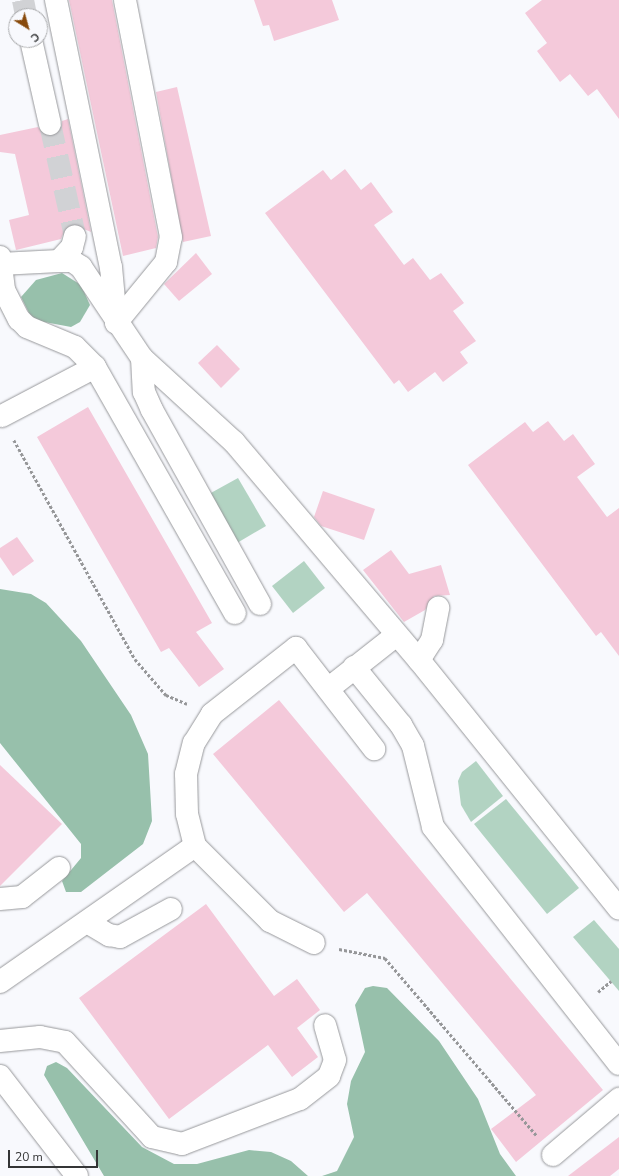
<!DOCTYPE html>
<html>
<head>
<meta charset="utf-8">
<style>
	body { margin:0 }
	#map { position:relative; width:619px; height:1176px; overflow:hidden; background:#f8f9fd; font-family:"Nunito Sans",sans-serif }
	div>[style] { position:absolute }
	.green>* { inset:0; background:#b2d3c2 }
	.forest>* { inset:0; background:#97c0ab }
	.building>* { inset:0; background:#f4c9da }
	.minor-tunnel>* { height:22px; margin-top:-11px; transform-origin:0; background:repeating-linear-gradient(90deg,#d1d2d5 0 22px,transparent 0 33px) }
	.path>* { height:2.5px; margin-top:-1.25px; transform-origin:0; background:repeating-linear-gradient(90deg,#969799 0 3px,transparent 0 5px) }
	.roads { filter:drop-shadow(0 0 1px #97989b) drop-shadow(0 0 1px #97989b) }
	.minor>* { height:22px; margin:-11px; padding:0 11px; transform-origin:11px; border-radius:11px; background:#fff }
	.major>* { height:22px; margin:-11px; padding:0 11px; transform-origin:11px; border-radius:11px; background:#fff }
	span { translate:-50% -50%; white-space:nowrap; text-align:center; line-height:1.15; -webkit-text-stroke:3px #f8f9fd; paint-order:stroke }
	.north { position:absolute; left:8px; top:8px; width:40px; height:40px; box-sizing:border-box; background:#f8f9fd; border:1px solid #aaabad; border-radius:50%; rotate:143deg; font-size:11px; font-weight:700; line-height:16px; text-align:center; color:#343536 }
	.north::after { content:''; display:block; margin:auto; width:14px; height:18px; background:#884a0c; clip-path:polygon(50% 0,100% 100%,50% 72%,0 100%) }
	.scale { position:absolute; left:8px; top:1150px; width:90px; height:18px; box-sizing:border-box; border:2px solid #343536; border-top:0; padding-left:5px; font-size:12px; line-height:14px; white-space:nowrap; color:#343536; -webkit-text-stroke:3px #f8f9fd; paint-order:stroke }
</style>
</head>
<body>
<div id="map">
	<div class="green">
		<i style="clip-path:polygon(238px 478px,266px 526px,237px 543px,209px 494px)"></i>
		<i style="clip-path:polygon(304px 561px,325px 588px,293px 613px,272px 586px)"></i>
		<i style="clip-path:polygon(476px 761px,503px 796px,471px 822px,461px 805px,458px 781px,462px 772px)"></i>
		<i style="clip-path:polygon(506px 799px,579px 888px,547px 914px,474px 824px)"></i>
		<i style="clip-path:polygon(594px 920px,619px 949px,619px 991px,573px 937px)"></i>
	</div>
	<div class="forest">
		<i style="clip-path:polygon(62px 273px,81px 285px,90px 305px,80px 322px,71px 327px,39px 321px,30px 315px,21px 297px,36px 280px)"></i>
		<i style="clip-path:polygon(0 589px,31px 594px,46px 603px,81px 641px,131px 715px,148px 754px,152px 821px,143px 844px,81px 892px,66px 892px,62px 881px,81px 858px,81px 844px,0 743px)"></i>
		<i style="clip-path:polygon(373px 986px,387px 988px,439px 1041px,478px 1099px,500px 1154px,516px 1176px,322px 1176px,337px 1171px,354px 1137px,347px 1104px,351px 1081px,365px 1052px,355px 1005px,365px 988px)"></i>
		<i style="clip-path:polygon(56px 1062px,67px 1068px,142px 1147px,174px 1164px,197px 1164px,249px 1150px,271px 1152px,291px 1161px,308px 1176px,104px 1176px,44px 1075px,47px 1066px)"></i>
	</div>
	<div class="building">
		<i style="clip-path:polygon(69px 0,112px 0,158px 237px,156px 248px,123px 256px)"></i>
		<i style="clip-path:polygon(254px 0,332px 0,339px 20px,274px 41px,269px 25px,263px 26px)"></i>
		<i style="clip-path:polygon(542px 0,619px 0,619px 119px,597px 89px,588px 96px,570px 74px,560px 82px,537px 51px,547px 43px,525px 13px)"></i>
		<i style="clip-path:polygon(177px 87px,211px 236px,183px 242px,156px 92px)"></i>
		<i style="clip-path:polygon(68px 119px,91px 232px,72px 224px,66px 227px,61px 239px,16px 250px,9px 220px,29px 215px,15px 154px,0 152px,0 135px,38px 127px,46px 136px,53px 136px,62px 128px,62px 121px)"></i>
		<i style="clip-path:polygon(345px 169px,361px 190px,371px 182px,393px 212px,374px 225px,404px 265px,413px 258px,430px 280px,441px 273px,464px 303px,453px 311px,476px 341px,460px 352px,468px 363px,443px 382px,435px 372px,408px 392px,399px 380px,394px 384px,265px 213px,323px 170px,331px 180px)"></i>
		<i style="clip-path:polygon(196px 253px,212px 274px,179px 301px,164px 284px)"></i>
		<i style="clip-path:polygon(217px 345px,240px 369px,221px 388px,198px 363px)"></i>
		<i style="clip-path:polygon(88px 407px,212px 623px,196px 632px,224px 669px,199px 687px,169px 648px,161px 652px,37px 437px)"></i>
		<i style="clip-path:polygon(548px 421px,564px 441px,573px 434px,595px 464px,577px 477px,607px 517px,619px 508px,619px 656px,601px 632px,596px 636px,468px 465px,525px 422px,533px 432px)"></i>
		<i style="clip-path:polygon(323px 491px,375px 509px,364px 540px,321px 526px,314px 517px)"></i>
		<i style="clip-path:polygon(17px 537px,34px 561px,13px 576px,0 557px,0 548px)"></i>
		<i style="clip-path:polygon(391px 550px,409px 574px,441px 565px,450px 595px,434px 596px,425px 610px,404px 622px,363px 570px)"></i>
		<i style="clip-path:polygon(279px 700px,603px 1090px,516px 1162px,491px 1129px,536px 1095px,367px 893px,344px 912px,213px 754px)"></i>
		<i style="clip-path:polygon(0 765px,62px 824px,0 886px)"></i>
		<i style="clip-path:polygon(206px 904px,274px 996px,297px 979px,320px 1010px,297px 1028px,318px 1057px,292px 1077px,268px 1045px,169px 1119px,79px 998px)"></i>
		<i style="clip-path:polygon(619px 1137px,619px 1169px,610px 1176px,568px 1176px)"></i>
	</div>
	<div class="minor-tunnel">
		<i style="left:23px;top:0;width:16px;rotate:79deg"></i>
		<i style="left:50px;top:124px;width:115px;rotate:77.4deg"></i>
	</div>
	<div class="path">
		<i style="left:14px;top:440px;width:250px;rotate:61.1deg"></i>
		<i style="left:135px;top:659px;width:48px;rotate:49.3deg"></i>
		<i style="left:166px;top:695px;width:23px;rotate:23deg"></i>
		<i style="left:339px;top:949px;width:47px;rotate:11.1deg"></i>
		<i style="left:385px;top:958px;width:233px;rotate:49.5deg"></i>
		<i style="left:598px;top:992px;width:17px;rotate:-40deg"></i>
	</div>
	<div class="roads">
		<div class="minor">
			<i style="left:56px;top:0;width:273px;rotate:78.4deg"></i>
			<i style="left:111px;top:267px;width:55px;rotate:84.8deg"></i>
			<i style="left:31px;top:40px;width:86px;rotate:77.3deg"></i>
			<i style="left:0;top:257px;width:33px;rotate:83deg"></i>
			<i style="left:4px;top:290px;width:33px;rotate:63deg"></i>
			<i style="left:19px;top:319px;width:11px;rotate:45deg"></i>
			<i style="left:27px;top:327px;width:52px;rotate:22.6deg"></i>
			<i style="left:75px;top:347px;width:28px;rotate:45deg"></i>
			<i style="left:95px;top:367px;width:283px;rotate:60.4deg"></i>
			<i style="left:59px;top:261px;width:19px;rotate:-47deg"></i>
			<i style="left:72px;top:247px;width:11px;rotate:-75deg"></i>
			<i style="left:0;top:264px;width:59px;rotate:-2.9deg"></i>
			<i style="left:59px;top:261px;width:13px"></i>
			<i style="left:72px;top:261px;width:11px;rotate:34deg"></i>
			<i style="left:81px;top:267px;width:110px;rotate:56.2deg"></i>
			<i style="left:142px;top:358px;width:125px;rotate:42.4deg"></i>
			<i style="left:234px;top:442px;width:286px;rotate:49.7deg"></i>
			<i style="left:419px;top:660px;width:319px;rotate:51.2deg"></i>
			<i style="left:116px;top:323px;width:79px;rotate:-50.7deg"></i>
			<i style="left:166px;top:262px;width:25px;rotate:-79deg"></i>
			<i style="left:171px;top:237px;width:241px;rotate:-101deg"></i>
			<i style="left:142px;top:358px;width:34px;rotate:87deg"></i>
			<i style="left:144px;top:392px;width:20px;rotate:66deg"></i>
			<i style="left:152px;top:410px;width:222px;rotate:60.9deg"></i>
			<i style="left:2px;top:416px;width:105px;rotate:-27.8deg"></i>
			<i style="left:419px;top:660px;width:24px;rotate:-57deg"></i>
			<i style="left:432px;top:640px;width:33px;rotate:-79deg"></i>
			<i style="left:354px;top:667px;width:75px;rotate:51deg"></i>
			<i style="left:401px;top:725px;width:24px;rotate:60deg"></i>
			<i style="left:413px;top:746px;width:83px;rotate:76.1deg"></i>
			<i style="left:433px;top:827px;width:301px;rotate:51.9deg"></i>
			<i style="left:328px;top:689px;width:85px;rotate:-38.3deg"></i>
			<i style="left:195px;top:846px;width:106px;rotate:45deg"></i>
			<i style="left:270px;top:921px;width:49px;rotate:26.6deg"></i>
			<i style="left:0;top:899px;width:22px;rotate:-5deg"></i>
			<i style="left:22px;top:897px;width:47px;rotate:-38.1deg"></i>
			<i style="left:87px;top:922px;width:26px;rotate:31deg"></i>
			<i style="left:109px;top:935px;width:11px;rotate:10deg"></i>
			<i style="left:120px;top:937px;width:58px;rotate:-28.8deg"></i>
			<i style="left:0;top:982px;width:238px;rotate:-34.9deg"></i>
			<i style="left:195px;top:846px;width:33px;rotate:-104deg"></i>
			<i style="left:187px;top:814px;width:40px;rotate:-91.4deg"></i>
			<i style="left:186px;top:774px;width:32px;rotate:-76deg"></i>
			<i style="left:194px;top:743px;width:34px;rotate:-58deg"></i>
			<i style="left:212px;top:714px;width:107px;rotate:-38.2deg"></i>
			<i style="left:296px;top:648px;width:128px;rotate:52.3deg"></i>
			<i style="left:0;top:1041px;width:40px;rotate:-5.7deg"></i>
			<i style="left:40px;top:1037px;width:25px;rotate:11deg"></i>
			<i style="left:65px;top:1042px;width:129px;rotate:47.5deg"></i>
			<i style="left:152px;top:1137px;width:31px;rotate:13deg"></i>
			<i style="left:182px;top:1144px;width:126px;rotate:-20.9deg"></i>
			<i style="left:300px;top:1099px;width:37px;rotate:-38deg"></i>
			<i style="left:329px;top:1076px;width:17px;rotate:-69deg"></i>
			<i style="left:335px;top:1060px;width:36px;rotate:-106deg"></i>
			<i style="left:553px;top:1155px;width:87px;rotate:-40.3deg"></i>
		</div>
		<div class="major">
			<i style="left:0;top:1076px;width:126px;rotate:52.4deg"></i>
		</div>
	</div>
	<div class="north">С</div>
	<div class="scale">20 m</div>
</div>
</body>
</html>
